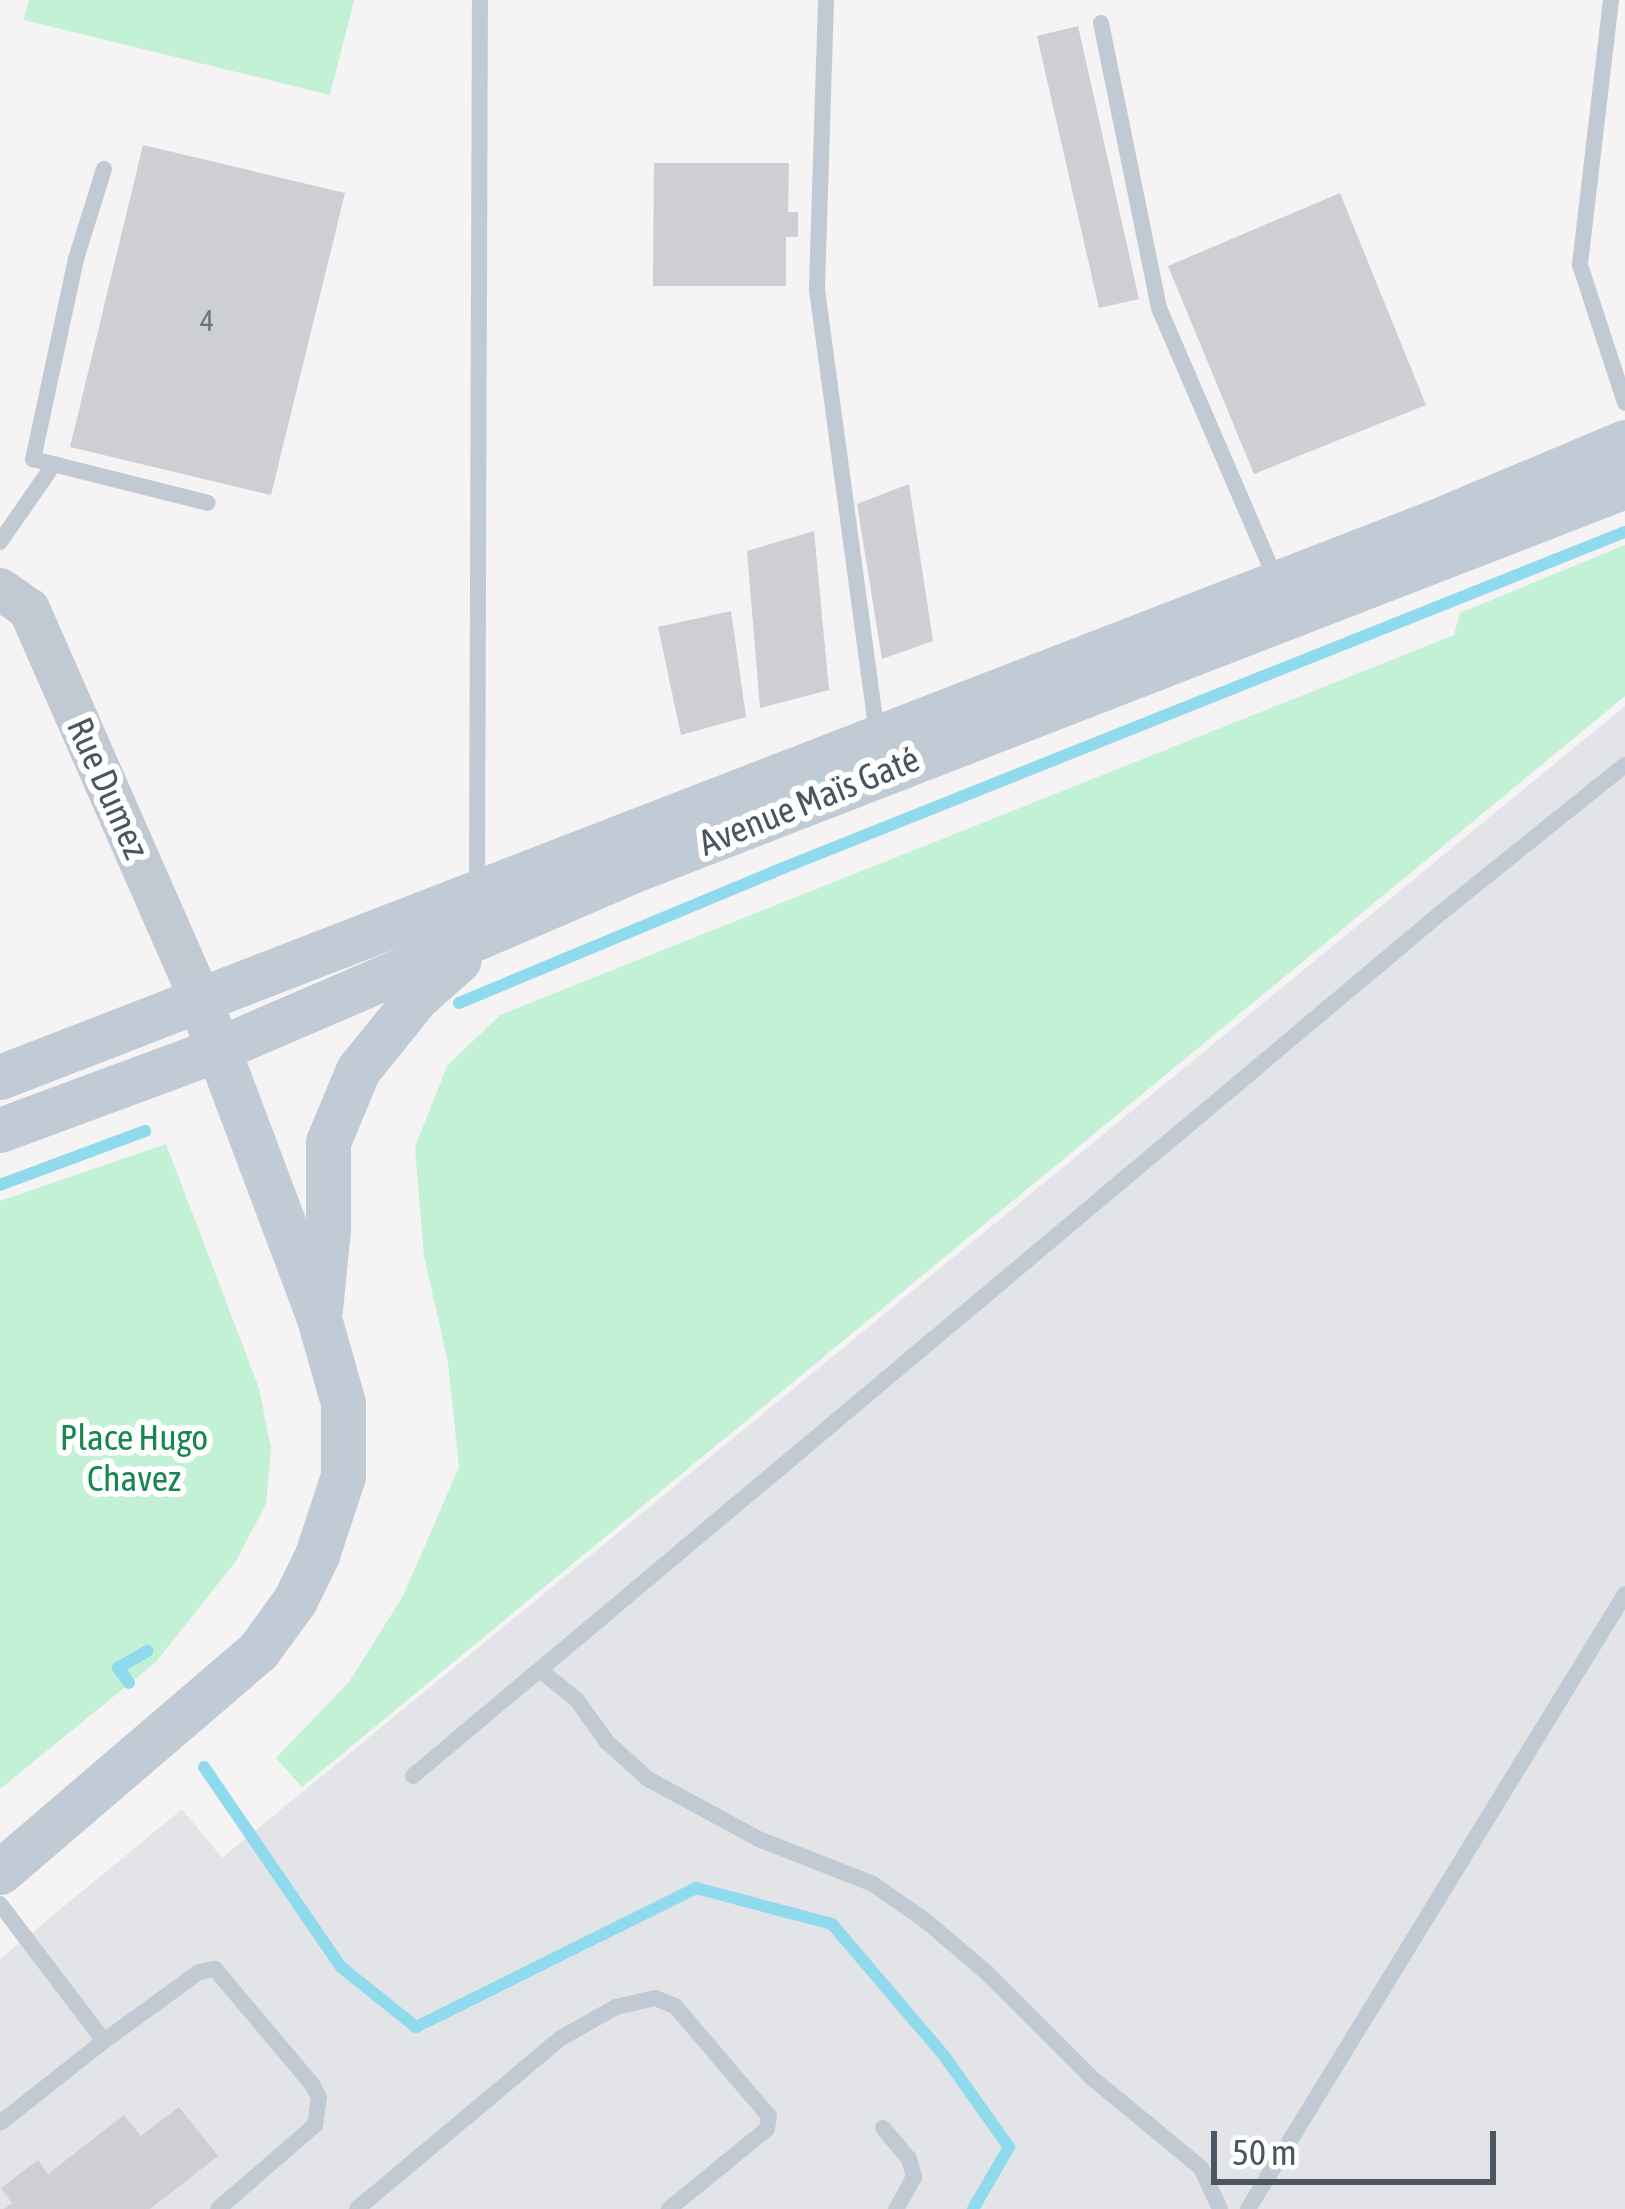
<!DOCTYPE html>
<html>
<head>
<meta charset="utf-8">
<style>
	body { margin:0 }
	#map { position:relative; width:1625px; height:2209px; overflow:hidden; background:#f5f3f3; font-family:"Asap Condensed",sans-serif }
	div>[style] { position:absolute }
	.airport>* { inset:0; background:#e2e4e7 }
	.green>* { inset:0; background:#c3f1d5 }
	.stream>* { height:12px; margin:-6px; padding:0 6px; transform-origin:6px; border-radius:6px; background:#90daee }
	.building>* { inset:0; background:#cdcfd5 }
	.service>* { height:16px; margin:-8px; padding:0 8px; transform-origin:8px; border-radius:8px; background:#c1cad2 }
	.tertiary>* { height:42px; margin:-21px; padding:0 21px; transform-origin:21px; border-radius:21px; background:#c1cad2 }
	.secondary>* { height:45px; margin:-22.5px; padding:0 22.5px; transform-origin:22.5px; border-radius:22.5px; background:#c1cbd6 }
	span { translate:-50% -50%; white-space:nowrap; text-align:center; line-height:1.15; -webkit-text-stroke:12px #fff; paint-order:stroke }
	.number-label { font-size:30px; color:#6b747e }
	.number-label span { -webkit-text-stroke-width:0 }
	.street-label { font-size:36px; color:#4a5661 }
	.park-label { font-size:36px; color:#17864f }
	.scale { position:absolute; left:1211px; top:2131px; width:285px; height:54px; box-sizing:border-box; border:6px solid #4a5661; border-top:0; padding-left:15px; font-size:36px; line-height:42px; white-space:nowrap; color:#4a5661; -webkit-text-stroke:9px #fff; paint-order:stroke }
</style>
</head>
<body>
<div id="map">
	<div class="airport">
		<i style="clip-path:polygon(1625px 706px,1625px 2209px,0 2209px,0 1959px,182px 1809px,222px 1858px)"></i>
	</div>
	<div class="green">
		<i style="clip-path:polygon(29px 0,354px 0,330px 95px,24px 20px)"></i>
		<i style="clip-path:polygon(1625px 545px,1625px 696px,302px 1787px,276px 1758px,349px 1682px,403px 1596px,459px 1467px,448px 1362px,424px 1256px,415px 1147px,447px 1066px,500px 1015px,1454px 635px,1460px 613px)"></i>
		<i style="clip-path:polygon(166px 1144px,259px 1388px,271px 1449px,266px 1504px,236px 1561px,156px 1662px,0 1789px,0 1201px)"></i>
	</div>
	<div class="stream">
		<i style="left:459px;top:1003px;width:340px;rotate:-22.6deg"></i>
		<i style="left:773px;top:872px;width:917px;rotate:-21.76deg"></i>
		<i style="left:0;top:1185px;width:155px;rotate:-20.4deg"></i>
		<i style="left:129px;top:1683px;width:19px;rotate:-126deg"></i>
		<i style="left:118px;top:1668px;width:34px;rotate:-30deg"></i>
		<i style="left:204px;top:1767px;width:242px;rotate:55.6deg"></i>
		<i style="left:341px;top:1967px;width:96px;rotate:38.7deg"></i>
		<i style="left:416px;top:2027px;width:313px;rotate:-26.4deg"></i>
		<i style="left:696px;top:1888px;width:141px;rotate:14.8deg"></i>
		<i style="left:832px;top:1924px;width:175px;rotate:49.6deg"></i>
		<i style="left:945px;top:2057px;width:110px;rotate:54.6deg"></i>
		<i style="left:1009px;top:2147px;width:72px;rotate:120.1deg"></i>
	</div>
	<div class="building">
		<i style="clip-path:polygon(1078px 26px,1139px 299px,1099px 308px,1037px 36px)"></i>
		<i style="clip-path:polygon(143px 145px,345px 193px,271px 495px,70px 447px)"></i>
		<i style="clip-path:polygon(654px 163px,789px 163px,788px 212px,798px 212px,798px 237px,786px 237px,786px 286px,653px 286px)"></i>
		<i style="clip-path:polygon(1340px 193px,1426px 405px,1254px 474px,1168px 266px)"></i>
		<i style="clip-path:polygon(909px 484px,933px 641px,882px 659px,857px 504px)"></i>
		<i style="clip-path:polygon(814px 531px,829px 690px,760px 708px,747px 551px)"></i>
		<i style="clip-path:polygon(731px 611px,746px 717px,681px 735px,658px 627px)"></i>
		<i style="clip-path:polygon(179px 2107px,218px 2156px,150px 2209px,4px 2209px,12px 2203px,1px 2188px,38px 2160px,48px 2174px,124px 2115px,141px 2136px)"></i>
	</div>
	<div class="service">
		<i style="left:826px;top:0;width:290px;rotate:91.8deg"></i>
		<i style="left:817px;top:290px;width:447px;rotate:82.3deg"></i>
		<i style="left:1611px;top:0;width:267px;rotate:96.7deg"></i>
		<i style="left:1580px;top:265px;width:145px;rotate:71.9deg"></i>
		<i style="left:1101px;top:23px;width:291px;rotate:78.5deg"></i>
		<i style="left:1159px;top:308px;width:296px;rotate:66.7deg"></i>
		<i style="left:104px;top:169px;width:94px;rotate:107.3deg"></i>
		<i style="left:76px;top:259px;width:205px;rotate:102.1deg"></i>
		<i style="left:33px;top:459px;width:180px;rotate:14.1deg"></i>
		<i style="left:0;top:542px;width:95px;rotate:-55.3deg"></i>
		<i style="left:477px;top:887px;width:887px;rotate:-89.81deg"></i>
		<i style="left:541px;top:1671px;width:45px;rotate:38.7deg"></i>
		<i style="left:576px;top:1699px;width:53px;rotate:54.2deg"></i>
		<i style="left:607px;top:1742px;width:55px;rotate:42.1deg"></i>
		<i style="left:648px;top:1779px;width:128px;rotate:28.4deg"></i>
		<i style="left:761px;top:1840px;width:120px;rotate:21.4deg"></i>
		<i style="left:873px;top:1884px;width:65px;rotate:34.9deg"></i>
		<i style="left:926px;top:1921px;width:80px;rotate:40.4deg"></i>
		<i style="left:987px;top:1973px;width:148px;rotate:45deg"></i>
		<i style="left:1092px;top:2078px;width:141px;rotate:39.5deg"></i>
		<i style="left:1201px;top:2168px;width:45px;rotate:65.1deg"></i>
		<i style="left:413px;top:1776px;width:1344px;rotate:-40.02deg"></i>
		<i style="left:1442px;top:912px;width:235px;rotate:-38.8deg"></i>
		<i style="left:0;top:1904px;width:172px;rotate:52.8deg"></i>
		<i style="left:104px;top:2041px;width:132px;rotate:141.7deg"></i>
		<i style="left:104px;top:2041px;width:117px;rotate:-36deg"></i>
		<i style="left:199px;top:1972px;width:16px;rotate:-11deg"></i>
		<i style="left:215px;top:1969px;width:150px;rotate:49.9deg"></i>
		<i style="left:312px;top:2084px;width:15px;rotate:62deg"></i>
		<i style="left:319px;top:2097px;width:28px;rotate:98deg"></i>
		<i style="left:315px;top:2125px;width:128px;rotate:139.1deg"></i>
		<i style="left:883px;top:2128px;width:40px;rotate:50deg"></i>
		<i style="left:909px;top:2159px;width:19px;rotate:74deg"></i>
		<i style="left:914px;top:2177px;width:37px;rotate:119deg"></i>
		<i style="left:357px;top:2209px;width:266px;rotate:-40deg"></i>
		<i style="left:561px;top:2038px;width:63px;rotate:-29.4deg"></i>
		<i style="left:616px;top:2007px;width:40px;rotate:-13deg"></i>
		<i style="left:655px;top:1998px;width:22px;rotate:22deg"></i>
		<i style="left:675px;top:2006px;width:145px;rotate:49.5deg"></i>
		<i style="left:769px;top:2116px;width:13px;rotate:99deg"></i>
		<i style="left:767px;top:2129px;width:127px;rotate:140.8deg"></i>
		<i style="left:1248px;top:2209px;width:721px;rotate:-58.49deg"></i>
	</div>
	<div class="tertiary">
		<i style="left:0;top:589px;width:35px;rotate:35deg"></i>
		<i style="left:29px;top:609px;width:427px;rotate:66.3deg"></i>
	</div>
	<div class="secondary">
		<i style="left:0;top:1077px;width:1535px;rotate:-21.15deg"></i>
		<i style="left:1432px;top:523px;width:209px;rotate:-22.8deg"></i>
		<i style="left:0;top:1130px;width:230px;rotate:-20.3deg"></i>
		<i style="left:216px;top:1050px;width:460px;rotate:-23.3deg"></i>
		<i style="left:639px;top:868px;width:1057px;rotate:-21.18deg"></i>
		<i style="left:320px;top:1309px;width:80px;rotate:-84.3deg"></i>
		<i style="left:328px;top:1229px;width:87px;rotate:-90deg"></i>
		<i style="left:328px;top:1142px;width:78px;rotate:-67.4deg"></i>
		<i style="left:358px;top:1070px;width:92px;rotate:-51.1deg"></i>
		<i style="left:416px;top:998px;width:57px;rotate:-41.5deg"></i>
		<i style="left:0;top:1872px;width:340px;rotate:-40.6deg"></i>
		<i style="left:258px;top:1651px;width:63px;rotate:-54deg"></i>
		<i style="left:295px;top:1600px;width:50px;rotate:-63.9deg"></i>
		<i style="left:317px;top:1555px;width:83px;rotate:-71.8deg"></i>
		<i style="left:343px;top:1476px;width:73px;rotate:-90deg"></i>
		<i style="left:343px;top:1403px;width:88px;rotate:-105.8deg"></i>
		<i style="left:319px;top:1318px;width:318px;rotate:-110.6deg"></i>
	</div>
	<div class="number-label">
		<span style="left:207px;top:320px">4</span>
	</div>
	<div class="street-label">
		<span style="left:108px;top:788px;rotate:66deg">Rue Dumez</span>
		<span style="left:809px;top:801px;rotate:-22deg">Avenue Maïs Gaté</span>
	</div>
	<div class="park-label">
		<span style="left:134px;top:1458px">Place Hugo<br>Chavez</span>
	</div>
	<div class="scale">50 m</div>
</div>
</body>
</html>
